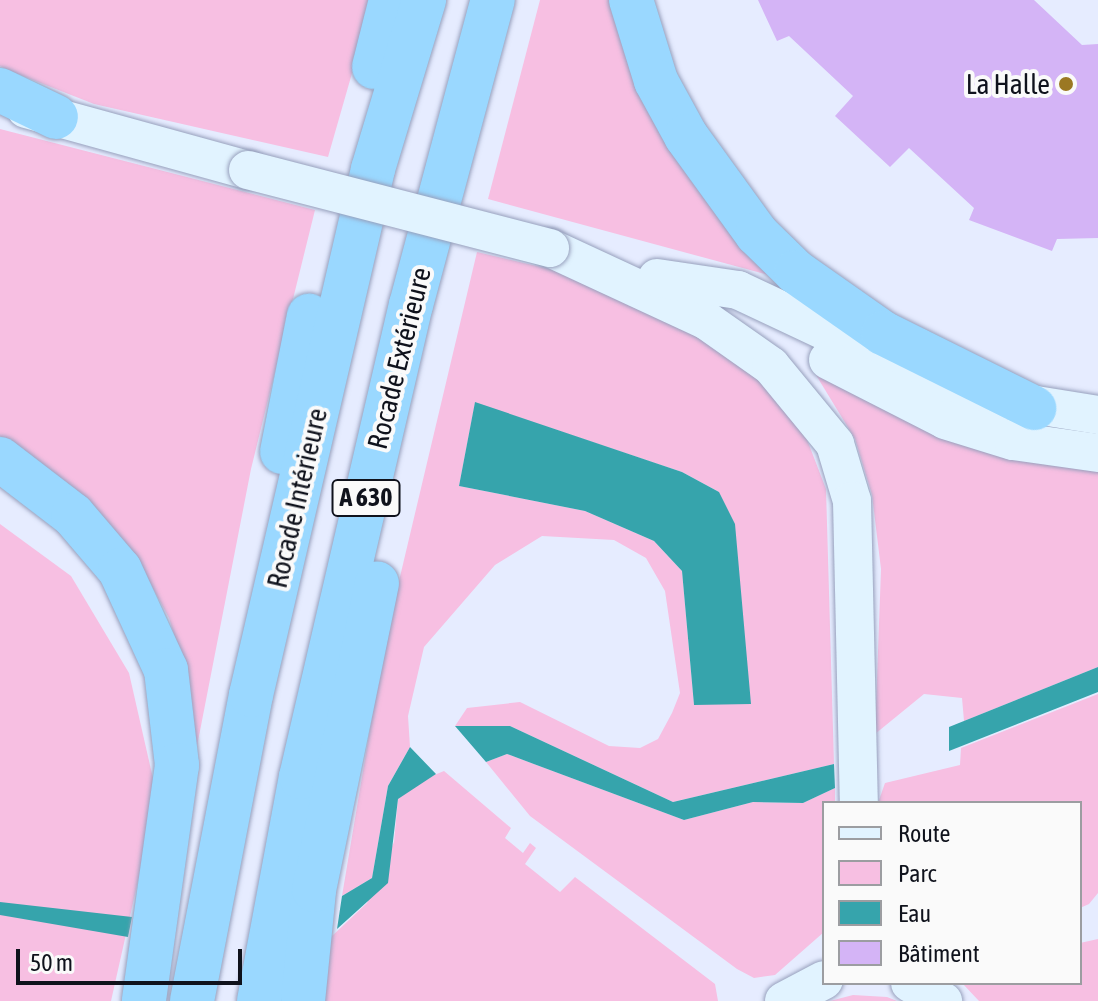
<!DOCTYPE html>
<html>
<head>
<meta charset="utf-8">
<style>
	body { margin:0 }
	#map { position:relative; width:1098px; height:1001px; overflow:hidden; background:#e6ecff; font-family:"Asap Condensed",sans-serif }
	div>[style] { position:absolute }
	.green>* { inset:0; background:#f7bfe2 }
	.water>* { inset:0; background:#36a4ac }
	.building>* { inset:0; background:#d4b4f6 }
	.roads { filter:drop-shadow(0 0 2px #97a0bd) drop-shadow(0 0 2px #97a0bd) }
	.secondary>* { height:38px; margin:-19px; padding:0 19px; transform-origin:19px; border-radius:19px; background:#e1f3ff }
	.highway>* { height:44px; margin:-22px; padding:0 22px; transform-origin:22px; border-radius:22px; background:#9ad8ff }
	.bridges { filter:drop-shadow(0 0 2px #97a0bd) drop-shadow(0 0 2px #97a0bd) }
	.secondary-bridge>* { height:38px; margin:-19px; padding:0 19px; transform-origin:19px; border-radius:19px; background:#e1f3ff }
	.dots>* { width:22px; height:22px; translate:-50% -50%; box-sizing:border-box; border:4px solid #fafafa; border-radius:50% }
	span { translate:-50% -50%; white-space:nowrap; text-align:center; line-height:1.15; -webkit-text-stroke:8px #fafafa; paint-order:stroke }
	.shield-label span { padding:2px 6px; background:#fafafa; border:2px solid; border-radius:6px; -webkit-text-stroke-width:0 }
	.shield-label { font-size:26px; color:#0f121c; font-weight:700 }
	.poi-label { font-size:28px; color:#0f121c }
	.right { translate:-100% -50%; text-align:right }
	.street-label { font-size:28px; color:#0f121c }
	.legend { position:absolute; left:822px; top:801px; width:260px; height:184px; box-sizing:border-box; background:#fafafa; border:2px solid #9c9da1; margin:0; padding:10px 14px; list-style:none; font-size:24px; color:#0f121c }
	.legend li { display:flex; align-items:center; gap:16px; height:40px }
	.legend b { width:40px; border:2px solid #9c9da1 }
	.scale { position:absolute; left:16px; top:949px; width:226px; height:36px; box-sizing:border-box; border:4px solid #0f121c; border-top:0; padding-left:10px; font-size:24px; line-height:28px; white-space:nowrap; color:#0f121c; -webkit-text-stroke:6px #fafafa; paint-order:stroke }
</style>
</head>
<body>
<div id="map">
	<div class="green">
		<i style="clip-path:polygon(0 0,373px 0,328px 157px,94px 104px,10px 71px,0 66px)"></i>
		<i style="clip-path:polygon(540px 0,620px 0,794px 282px,488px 199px)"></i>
		<i style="clip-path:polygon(0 129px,315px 210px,251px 469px,191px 777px,184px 668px,169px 618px,137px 559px,77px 491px,0 436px)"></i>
		<i style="clip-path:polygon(evenodd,477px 252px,584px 277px,728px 352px,777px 396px,806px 437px,826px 489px,834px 764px,673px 802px,510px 726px,455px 726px,467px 708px,520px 702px,609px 746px,640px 748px,658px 739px,672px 713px,680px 693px,665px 591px,646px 558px,614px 540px,542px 536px,495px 565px,424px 647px,408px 716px,410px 747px,388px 786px,372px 878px,342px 896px,385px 640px,477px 252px,475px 403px,682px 472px,719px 492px,694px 705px,682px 571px,654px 541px,585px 511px,459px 486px,475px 403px)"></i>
		<i style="clip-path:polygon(816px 375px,883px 409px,1098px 470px,1098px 667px,964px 721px,962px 698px,924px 694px,875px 734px,881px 569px,872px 495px,855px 439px)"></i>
		<i style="clip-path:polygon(0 524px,71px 576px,129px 673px,157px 796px,111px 1001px,0 1001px)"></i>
		<i style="clip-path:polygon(1098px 694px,1098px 893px,1089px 904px,1080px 908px,1080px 803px,878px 803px,885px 783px,960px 765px,961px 748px)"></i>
		<i style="clip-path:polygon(507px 754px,684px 820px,753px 802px,803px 803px,835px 788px,835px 803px,824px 803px,824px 932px,775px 975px,754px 978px,737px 969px,530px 816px,486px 762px)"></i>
		<i style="clip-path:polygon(444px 771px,511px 828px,505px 838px,523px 853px,530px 843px,536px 848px,525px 864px,560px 892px,575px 877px,715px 984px,718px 1001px,324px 1001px,331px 937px,367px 903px,394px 842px,398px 799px,410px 785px)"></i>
		<i style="clip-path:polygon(1098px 939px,1098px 1001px,979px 1001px,962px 983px,1080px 983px,1080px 943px)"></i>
		<i style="clip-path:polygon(853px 995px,887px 997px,897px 1001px,830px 1001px)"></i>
	</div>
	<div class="water">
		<i style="clip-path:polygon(475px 402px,682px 472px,719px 492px,735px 524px,751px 704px,694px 705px,682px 571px,654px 541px,585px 511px,459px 486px)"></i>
		<i style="clip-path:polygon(1098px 667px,1098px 692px,949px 751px,949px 727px)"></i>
		<i style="clip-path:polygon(455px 726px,510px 726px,673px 802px,834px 764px,835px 788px,803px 803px,753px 802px,684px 820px,507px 754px,486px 762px)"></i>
		<i style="clip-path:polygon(410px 747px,436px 774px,398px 799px,388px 883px,337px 929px,342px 896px,372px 878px,388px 786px)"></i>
		<i style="clip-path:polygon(0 902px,132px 917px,128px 937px,0 915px)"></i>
	</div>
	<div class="building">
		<i style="clip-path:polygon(758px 0,1034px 0,1082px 45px,1098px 44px,1098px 238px,1057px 239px,1052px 251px,969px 220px,974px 208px,909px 148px,890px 167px,835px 116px,853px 96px,789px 36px,777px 41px)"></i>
	</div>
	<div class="roads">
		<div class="secondary">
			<i style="left:26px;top:109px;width:230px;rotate:15.4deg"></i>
			<i style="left:550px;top:248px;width:173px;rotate:24.9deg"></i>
			<i style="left:707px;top:321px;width:78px;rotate:35.1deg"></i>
			<i style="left:771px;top:366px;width:101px;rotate:50.6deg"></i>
			<i style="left:835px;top:444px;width:59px;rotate:73.4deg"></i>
			<i style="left:852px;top:501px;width:302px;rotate:88.7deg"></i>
			<i style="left:657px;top:278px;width:82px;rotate:8.4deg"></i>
			<i style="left:738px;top:290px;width:240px;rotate:25.2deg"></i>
			<i style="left:955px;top:392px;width:145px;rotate:9.1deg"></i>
			<i style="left:828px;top:360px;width:131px;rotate:27.1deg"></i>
			<i style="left:945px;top:420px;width:71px;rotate:17.2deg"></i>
			<i style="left:1013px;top:441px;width:86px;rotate:8deg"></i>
			<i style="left:910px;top:983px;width:38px;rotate:29deg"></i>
			<i style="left:784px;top:1001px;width:45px;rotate:-27.7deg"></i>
		</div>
		<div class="highway">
			<i style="left:631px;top:0;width:85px;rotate:72.8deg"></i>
			<i style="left:656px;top:81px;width:63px;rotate:61.4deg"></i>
			<i style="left:686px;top:136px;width:121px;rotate:54.1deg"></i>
			<i style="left:757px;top:234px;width:54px;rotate:44.3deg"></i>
			<i style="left:796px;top:272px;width:106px;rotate:35deg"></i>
			<i style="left:883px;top:333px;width:169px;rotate:26.4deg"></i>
			<i style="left:374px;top:67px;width:69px;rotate:-75.8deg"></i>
			<i style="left:0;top:90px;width:62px;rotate:25.7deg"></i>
			<i style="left:282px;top:452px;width:139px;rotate:-78.8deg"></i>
			<i style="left:0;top:459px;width:92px;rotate:37.5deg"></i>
			<i style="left:73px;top:515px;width:72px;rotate:49.5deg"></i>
			<i style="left:120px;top:570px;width:110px;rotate:65.3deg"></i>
			<i style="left:166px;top:670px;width:96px;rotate:83.4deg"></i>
			<i style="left:177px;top:765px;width:238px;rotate:98deg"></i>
			<i style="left:192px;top:1001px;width:312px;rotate:-79.1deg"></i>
			<i style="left:251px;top:695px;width:540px;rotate:-76.94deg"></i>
			<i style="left:373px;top:169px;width:177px;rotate:-73.2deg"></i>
			<i style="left:259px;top:1001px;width:228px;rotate:-79.4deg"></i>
			<i style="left:301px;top:777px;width:485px;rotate:-76.9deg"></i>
			<i style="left:411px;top:305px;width:316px;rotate:-75deg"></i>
			<i style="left:303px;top:1001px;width:112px;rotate:-84.3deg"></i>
			<i style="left:314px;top:890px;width:313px;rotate:-78.4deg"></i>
		</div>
	</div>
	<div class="bridges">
		<div class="secondary-bridge">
			<i style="left:248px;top:170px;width:312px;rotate:14.5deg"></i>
		</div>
	</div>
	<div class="dots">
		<i style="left:1066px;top:84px;background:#9b7823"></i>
	</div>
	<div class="shield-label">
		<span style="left:366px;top:498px">A 630</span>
	</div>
	<div class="poi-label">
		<span class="right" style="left:1050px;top:84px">La Halle</span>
	</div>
	<div class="street-label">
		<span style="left:399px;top:358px;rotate:-76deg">Rocade Extérieure</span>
		<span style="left:297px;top:498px;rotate:-77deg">Rocade Intérieure</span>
	</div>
	<ul class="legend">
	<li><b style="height:10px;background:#e1f3ff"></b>Route</li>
	<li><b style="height:22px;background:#f7bfe2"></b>Parc</li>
	<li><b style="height:22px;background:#36a4ac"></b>Eau</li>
	<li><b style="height:22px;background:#d4b4f6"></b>Bâtiment</li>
	</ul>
	<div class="scale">50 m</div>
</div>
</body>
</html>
